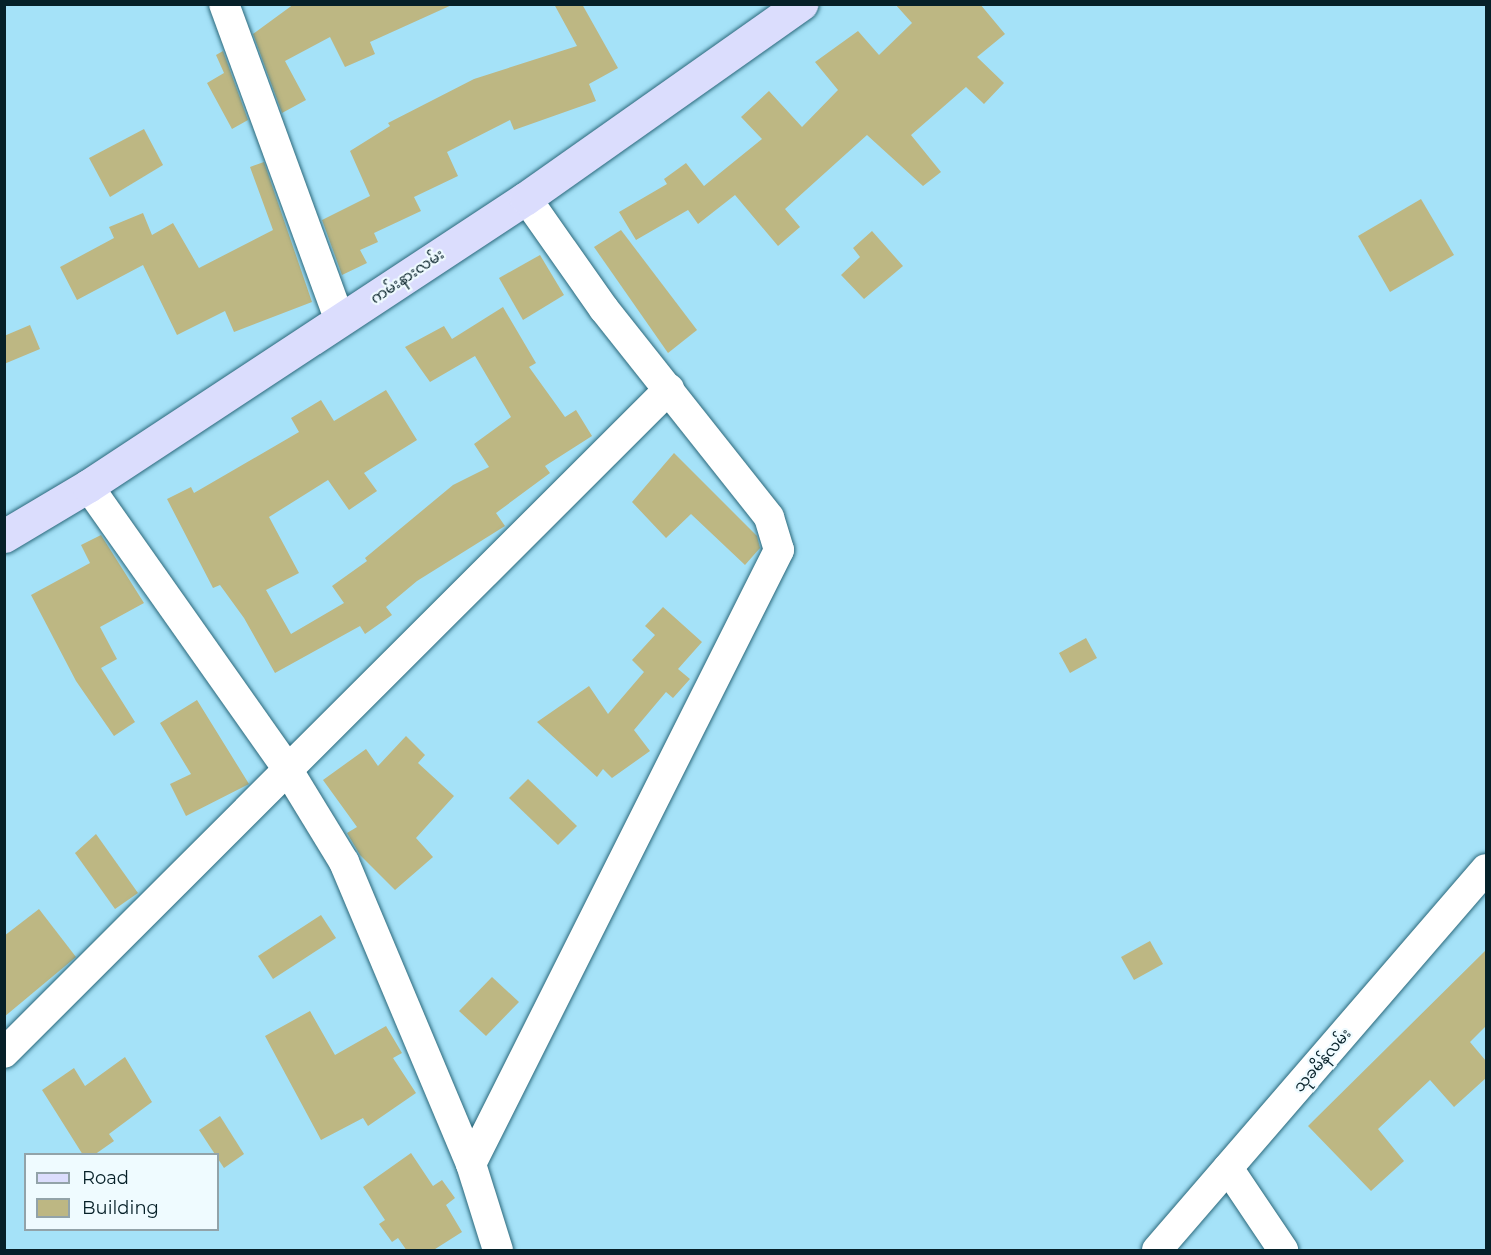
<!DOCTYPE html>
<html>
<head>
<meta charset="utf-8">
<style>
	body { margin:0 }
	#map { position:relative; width:1491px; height:1255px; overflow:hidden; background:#a5e2f8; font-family:Montserrat,"Noto Sans Myanmar",sans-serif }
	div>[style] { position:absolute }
	.building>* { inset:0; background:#bdb783 }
	.roads { filter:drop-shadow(0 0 2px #2b687b) drop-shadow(0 0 2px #2b687b) }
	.minor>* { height:30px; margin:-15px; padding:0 15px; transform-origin:15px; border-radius:15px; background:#fff }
	.major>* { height:33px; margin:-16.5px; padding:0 16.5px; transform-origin:16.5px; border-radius:16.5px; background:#dbddfd }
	span { translate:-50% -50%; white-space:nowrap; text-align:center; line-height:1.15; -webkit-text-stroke:4.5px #effbff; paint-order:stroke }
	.street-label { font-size:15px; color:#062028 }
	.frame { position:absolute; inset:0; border:6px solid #062028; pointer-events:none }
	.legend { position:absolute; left:24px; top:1153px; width:195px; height:78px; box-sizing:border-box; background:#effbff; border:2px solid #92a3a9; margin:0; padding:8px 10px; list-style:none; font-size:18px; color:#062028 }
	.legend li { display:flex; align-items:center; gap:12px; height:30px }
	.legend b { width:30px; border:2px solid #92a3a9 }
</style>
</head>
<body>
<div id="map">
	<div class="building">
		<i style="clip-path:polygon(294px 4px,454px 4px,370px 42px,375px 54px,345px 67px,330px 37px,285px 61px,306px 100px,282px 113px,253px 34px)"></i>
		<i style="clip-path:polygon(554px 4px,582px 4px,618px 68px,589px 84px,596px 101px,514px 130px,510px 120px,447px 152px,458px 176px,414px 197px,421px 211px,374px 233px,378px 242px,360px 250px,367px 263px,342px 275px,322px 220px,370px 196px,350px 151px,390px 126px,388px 123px,474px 79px,577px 46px)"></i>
		<i style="clip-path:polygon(895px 4px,980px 4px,1005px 34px,977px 57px,1004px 83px,984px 104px,966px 87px,911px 135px,941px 172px,923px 186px,867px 135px,785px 209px,800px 227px,778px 246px,735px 195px,698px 224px,688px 210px,636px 240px,619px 212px,667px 184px,664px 179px,686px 163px,704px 186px,762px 139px,741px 117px,769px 91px,802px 127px,838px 90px,815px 62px,858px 31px,879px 55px,912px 23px)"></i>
		<i style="clip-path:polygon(223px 51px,248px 120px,232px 129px,207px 83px,224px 73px,216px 55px)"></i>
		<i style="clip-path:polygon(144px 129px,163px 165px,110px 197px,89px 158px)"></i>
		<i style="clip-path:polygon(264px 162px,312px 302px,234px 332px,225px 311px,177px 335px,143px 265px,77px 300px,60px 267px,114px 238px,109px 227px,143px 213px,152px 235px,173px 223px,199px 268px,273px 230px,250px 167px)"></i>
		<i style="clip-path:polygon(1421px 199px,1454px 255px,1390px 292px,1358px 236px)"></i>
		<i style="clip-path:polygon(621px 230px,697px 330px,668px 353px,594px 247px)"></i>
		<i style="clip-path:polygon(872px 231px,903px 266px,864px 299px,841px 275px,860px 257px,853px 248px)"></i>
		<i style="clip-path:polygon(540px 255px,564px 295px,523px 320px,499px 278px)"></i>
		<i style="clip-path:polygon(503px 307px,536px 363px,529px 367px,565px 417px,576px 410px,592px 436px,545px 466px,550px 473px,496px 513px,505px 526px,417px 581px,386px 607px,392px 615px,365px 634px,360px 626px,275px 673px,244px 618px,220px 585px,213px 588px,167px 499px,191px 487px,194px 493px,299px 432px,291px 418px,321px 400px,334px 421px,386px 390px,417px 440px,364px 473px,377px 491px,349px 510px,328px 480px,269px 517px,299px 573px,266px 590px,291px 634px,344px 603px,332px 586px,367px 561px,365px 558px,453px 485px,489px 467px,474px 444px,511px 417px,475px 356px,430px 382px,405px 347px,444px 326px,452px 339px)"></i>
		<i style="clip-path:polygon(30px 325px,40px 349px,4px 364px,4px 336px)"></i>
		<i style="clip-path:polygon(674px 453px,757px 536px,760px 548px,745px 565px,691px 514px,666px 538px,632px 502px)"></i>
		<i style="clip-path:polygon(101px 535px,144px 603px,100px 627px,117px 659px,101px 668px,135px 722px,114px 736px,76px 681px,31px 595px,90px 563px,81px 545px)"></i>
		<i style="clip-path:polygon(663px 607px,702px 642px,678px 669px,690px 679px,673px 698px,666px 692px,634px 730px,650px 751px,612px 778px,603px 769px,597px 777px,537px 722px,589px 686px,608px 714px,644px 672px,632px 660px,655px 635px,645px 626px)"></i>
		<i style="clip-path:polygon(1086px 638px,1097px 658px,1070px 673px,1059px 653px)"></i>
		<i style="clip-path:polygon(197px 700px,249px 784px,186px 816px,170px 784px,191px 774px,160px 723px)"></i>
		<i style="clip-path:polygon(406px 736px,425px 755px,418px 763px,454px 796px,416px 838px,433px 857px,395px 890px,360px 855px,347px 833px,357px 827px,323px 780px,366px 749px,378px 766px)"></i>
		<i style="clip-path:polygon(528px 779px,577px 826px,558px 845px,509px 798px)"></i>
		<i style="clip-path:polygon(96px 834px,138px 893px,115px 909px,75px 853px)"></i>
		<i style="clip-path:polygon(39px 909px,76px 957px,4px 1017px,4px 936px)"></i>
		<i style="clip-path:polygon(321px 915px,336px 938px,273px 979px,258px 956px)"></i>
		<i style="clip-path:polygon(1150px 941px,1163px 964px,1134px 980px,1121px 957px)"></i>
		<i style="clip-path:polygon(1486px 950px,1486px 1026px,1470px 1042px,1486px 1061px,1486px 1078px,1454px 1107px,1430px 1080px,1378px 1129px,1404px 1161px,1371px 1191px,1308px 1126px)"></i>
		<i style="clip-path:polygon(492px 977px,519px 1002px,486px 1036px,459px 1011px)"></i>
		<i style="clip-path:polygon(310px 1011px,335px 1055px,386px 1026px,402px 1053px,393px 1058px,416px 1093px,368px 1126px,363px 1118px,321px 1140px,265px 1036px)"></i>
		<i style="clip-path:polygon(125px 1057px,152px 1102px,109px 1134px,114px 1141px,94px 1155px,83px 1155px,42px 1090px,74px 1068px,85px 1086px)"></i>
		<i style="clip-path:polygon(220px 1116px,244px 1154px,224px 1168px,199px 1130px)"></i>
		<i style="clip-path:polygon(411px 1153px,433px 1186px,442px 1180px,455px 1198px,446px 1205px,462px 1232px,432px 1251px,407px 1251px,398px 1238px,392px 1242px,379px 1224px,385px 1220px,363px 1187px)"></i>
	</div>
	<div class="roads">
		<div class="minor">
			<i style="left:224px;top:4px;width:338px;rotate:69.9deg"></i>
			<i style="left:88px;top:486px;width:344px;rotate:54.8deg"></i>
			<i style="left:286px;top:767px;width:111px;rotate:58.6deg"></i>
			<i style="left:344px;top:862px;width:328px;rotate:67.2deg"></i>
			<i style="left:471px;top:1164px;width:90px;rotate:72.6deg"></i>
			<i style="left:4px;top:1053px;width:940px;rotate:-44.96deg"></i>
			<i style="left:471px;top:1164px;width:687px;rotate:-63.36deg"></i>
			<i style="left:779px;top:550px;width:34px;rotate:-107deg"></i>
			<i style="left:769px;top:517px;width:265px;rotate:-128.4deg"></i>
			<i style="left:604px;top:309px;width:136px;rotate:-125.1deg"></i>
			<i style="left:1228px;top:1168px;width:99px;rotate:56.1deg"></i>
			<i style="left:1157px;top:1250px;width:503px;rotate:-49.19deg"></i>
		</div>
		<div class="major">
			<i style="left:4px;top:536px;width:98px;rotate:-30.8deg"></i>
			<i style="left:88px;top:486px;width:524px;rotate:-33.33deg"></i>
			<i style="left:526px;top:198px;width:337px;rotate:-35.2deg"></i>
		</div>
	</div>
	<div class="street-label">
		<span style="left:407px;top:276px;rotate:-34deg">ကမ်းနားလမ်း</span>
		<span style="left:1322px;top:1060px;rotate:-49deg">သုခမိန်လမ်း</span>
	</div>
	<div class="frame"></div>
	<ul class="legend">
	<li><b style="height:8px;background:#dbddfd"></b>Road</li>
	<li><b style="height:16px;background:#bdb783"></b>Building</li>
	</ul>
</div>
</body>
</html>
